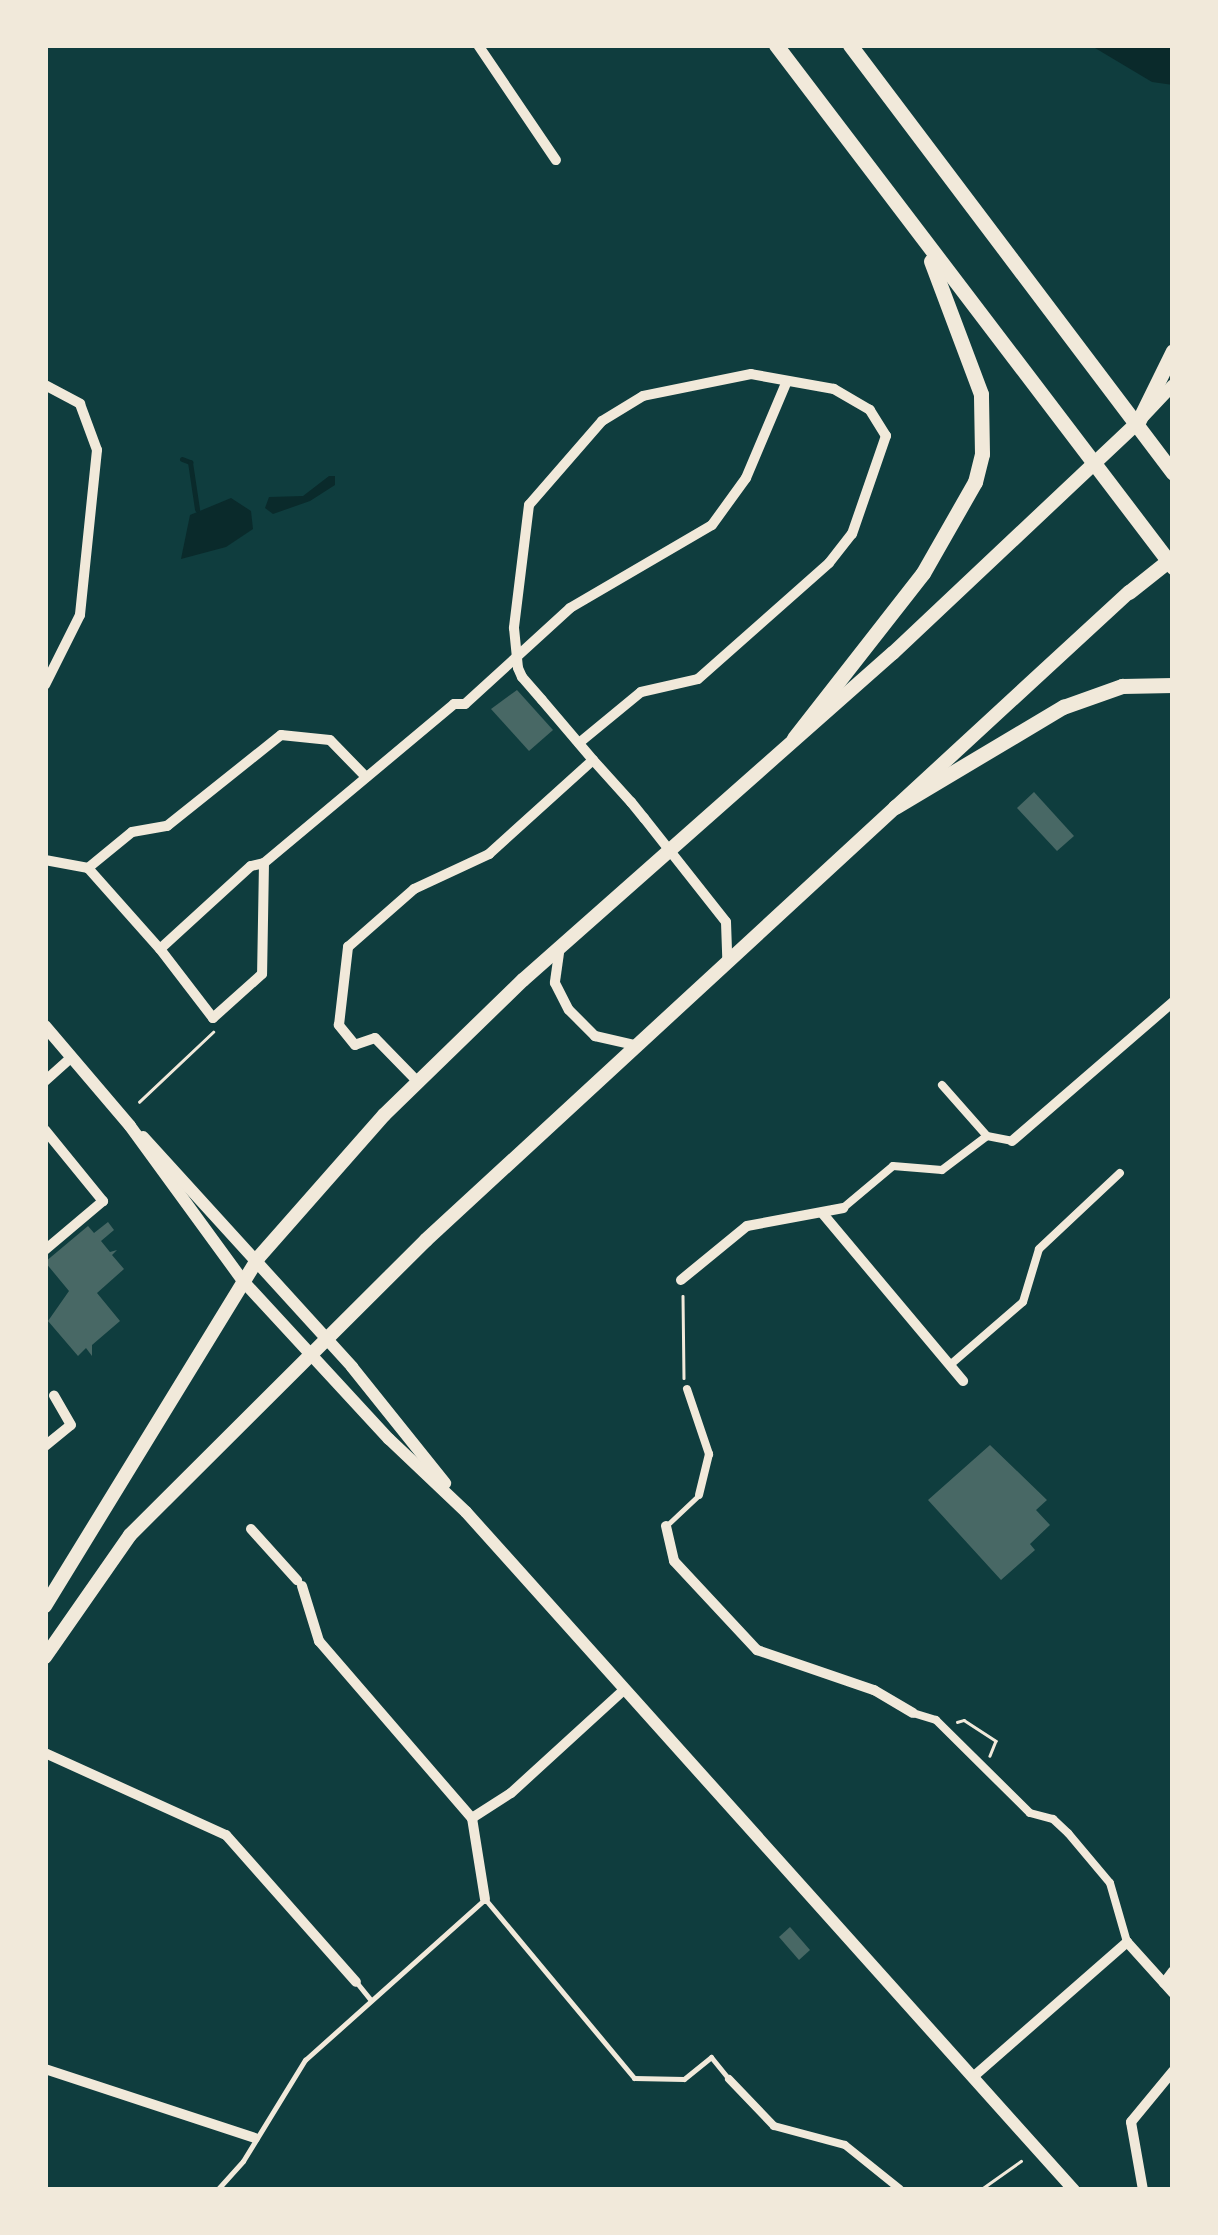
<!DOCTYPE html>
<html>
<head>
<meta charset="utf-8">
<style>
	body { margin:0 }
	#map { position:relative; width:1218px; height:2235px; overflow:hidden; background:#0f3d3e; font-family:"Work Sans",sans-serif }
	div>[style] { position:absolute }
	.water>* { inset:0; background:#0a2a2b }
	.stream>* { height:5px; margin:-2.5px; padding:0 2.5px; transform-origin:2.5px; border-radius:2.5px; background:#0a2a2b }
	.building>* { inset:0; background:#486865 }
	.path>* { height:2.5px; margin:-1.25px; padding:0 1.25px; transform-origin:1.25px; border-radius:1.25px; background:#f1e9da }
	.service>* { height:5px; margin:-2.5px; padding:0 2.5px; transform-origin:2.5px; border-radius:2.5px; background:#f1e9da }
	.pedestrian>* { height:8px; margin:-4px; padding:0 4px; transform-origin:4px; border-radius:4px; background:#f1e9da }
	.minor>* { height:10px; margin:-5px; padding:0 5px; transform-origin:5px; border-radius:5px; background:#f1e9da }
	.tertiary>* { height:12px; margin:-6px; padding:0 6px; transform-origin:6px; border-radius:6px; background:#f1e9da }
	.secondary>* { height:14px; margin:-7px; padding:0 7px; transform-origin:7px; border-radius:7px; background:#f1e9da }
	.primary>* { height:15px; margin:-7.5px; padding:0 7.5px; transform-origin:7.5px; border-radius:7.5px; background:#f1e9da }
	span { translate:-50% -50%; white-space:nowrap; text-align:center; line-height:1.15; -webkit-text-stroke:10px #f1e9da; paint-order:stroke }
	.frame { position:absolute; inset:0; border:48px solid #f1e9da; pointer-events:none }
</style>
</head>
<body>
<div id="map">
	<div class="water">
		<i style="clip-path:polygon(1090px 45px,1173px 45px,1173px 85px,1152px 82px)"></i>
		<i style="clip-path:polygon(329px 476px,335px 476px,335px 485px,310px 501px,273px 514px,265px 508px,269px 497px,303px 496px)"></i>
		<i style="clip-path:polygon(231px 498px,251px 511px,253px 529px,226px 547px,181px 559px,190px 515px)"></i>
	</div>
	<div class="stream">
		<i style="left:182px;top:459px;width:9px;rotate:21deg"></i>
		<i style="left:190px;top:462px;width:48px;rotate:81.5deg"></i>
	</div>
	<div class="building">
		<i style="clip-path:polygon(517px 690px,553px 730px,529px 751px,491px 709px)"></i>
		<i style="clip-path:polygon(1034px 792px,1074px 836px,1057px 851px,1017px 808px)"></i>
		<i style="clip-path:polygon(108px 1222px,114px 1230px,101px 1241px,110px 1252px,117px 1250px,112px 1255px,124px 1269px,97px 1293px,120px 1321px,92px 1345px,92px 1356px,86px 1348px,78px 1356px,48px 1321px,69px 1291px,45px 1262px,88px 1226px,94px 1233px)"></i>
		<i style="clip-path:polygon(990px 1445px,1047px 1500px,1036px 1510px,1050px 1525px,1030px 1544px,1035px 1550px,1001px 1580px,928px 1500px)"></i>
		<i style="clip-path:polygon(790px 1927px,810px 1950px,799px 1960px,779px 1937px)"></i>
	</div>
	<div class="path">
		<i style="left:139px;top:1102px;width:102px;rotate:-43.4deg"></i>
		<i style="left:683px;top:1296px;width:82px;rotate:89.3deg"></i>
		<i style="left:957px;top:1722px;width:7px;rotate:-16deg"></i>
		<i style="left:964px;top:1720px;width:38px;rotate:33deg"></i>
		<i style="left:996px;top:1741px;width:16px;rotate:112deg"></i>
		<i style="left:980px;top:2190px;width:50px;rotate:-35.3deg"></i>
	</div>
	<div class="service">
		<i style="left:666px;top:1526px;width:45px;rotate:-43.2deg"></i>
		<i style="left:357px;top:1983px;width:22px;rotate:51deg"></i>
		<i style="left:217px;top:2190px;width:39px;rotate:-48deg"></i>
		<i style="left:243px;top:2161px;width:119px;rotate:-58.5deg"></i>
		<i style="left:305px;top:2060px;width:241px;rotate:-41.8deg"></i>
		<i style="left:485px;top:1899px;width:233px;rotate:50.2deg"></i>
		<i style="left:634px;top:2078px;width:50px;rotate:1.1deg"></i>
		<i style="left:684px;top:2079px;width:35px;rotate:-39deg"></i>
		<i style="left:711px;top:2057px;width:28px;rotate:51deg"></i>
	</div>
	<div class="pedestrian">
		<i style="left:942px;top:1085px;width:68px;rotate:48.6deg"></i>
		<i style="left:843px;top:1208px;width:65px;rotate:-40deg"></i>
		<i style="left:893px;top:1166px;width:49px;rotate:4.7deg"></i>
		<i style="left:942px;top:1170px;width:56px;rotate:-37.1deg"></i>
		<i style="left:987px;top:1136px;width:25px;rotate:11deg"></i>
		<i style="left:950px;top:1365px;width:96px;rotate:-40.8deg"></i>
		<i style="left:1023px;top:1302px;width:55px;rotate:-73.2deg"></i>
		<i style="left:1039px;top:1249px;width:111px;rotate:-43.2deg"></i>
		<i style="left:687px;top:1389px;width:69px;rotate:71.3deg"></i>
		<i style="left:709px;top:1454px;width:42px;rotate:103.7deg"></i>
		<i style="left:913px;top:1713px;width:24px;rotate:17deg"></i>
		<i style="left:936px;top:1720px;width:132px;rotate:44.7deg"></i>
		<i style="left:1030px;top:1813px;width:24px;rotate:15deg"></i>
		<i style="left:1053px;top:1819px;width:21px;rotate:43deg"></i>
		<i style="left:1068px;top:1833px;width:65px;rotate:50deg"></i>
		<i style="left:1110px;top:1883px;width:61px;rotate:73.9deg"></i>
		<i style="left:729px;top:2079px;width:65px;rotate:46.2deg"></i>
		<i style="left:774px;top:2126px;width:73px;rotate:15deg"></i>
		<i style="left:845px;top:2145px;width:70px;rotate:38.7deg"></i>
	</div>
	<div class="minor">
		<i style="left:478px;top:45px;width:139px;rotate:55.9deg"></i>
		<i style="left:45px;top:385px;width:40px;rotate:28deg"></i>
		<i style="left:80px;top:404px;width:49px;rotate:69.7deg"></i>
		<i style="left:97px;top:450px;width:166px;rotate:95.9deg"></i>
		<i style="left:80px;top:615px;width:78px;rotate:116.6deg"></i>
		<i style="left:579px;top:743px;width:80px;rotate:-39.4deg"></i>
		<i style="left:641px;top:692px;width:58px;rotate:-12.8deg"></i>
		<i style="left:698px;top:679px;width:175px;rotate:-41.5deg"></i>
		<i style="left:829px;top:563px;width:37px;rotate:-52deg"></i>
		<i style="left:852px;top:534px;width:104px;rotate:-70.9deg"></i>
		<i style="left:886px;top:436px;width:31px;rotate:-122deg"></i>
		<i style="left:870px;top:410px;width:42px;rotate:-149.7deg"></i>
		<i style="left:834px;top:389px;width:84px;rotate:-169.8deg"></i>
		<i style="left:751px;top:374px;width:110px;rotate:168.5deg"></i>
		<i style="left:643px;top:396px;width:48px;rotate:148.6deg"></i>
		<i style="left:602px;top:421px;width:111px;rotate:131deg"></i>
		<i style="left:529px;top:505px;width:124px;rotate:97deg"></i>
		<i style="left:514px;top:628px;width:40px;rotate:84.3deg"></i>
		<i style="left:518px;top:668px;width:10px;rotate:66deg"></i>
		<i style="left:522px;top:677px;width:30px;rotate:49deg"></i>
		<i style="left:542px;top:700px;width:79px;rotate:49.6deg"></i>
		<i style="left:593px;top:760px;width:57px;rotate:47.9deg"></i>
		<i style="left:631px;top:802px;width:21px;rotate:51deg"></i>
		<i style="left:644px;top:818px;width:132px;rotate:51.7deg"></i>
		<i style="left:726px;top:922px;width:38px;rotate:88deg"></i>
		<i style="left:45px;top:860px;width:44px;rotate:10.5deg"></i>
		<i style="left:88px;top:868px;width:57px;rotate:-39.3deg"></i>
		<i style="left:132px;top:832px;width:36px;rotate:-10deg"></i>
		<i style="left:167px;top:826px;width:146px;rotate:-38.6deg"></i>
		<i style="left:281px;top:735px;width:49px;rotate:5.8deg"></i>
		<i style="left:330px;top:740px;width:52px;rotate:45.8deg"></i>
		<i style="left:264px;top:863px;width:111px;rotate:91deg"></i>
		<i style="left:262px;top:974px;width:66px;rotate:138.1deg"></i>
		<i style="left:213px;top:1018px;width:87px;rotate:-127.5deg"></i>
		<i style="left:160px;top:949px;width:123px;rotate:-42.4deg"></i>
		<i style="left:251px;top:866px;width:13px;rotate:-13deg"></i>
		<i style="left:264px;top:863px;width:248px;rotate:-39.9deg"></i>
		<i style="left:454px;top:704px;width:11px"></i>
		<i style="left:465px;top:704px;width:142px;rotate:-42.4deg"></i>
		<i style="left:570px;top:608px;width:164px;rotate:-30.3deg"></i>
		<i style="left:712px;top:525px;width:58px;rotate:-54.1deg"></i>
		<i style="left:746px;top:478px;width:105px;rotate:-67.1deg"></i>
		<i style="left:88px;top:868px;width:108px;rotate:48.4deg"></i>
		<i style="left:559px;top:953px;width:30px;rotate:98deg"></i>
		<i style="left:555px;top:983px;width:30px;rotate:63deg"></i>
		<i style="left:569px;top:1010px;width:37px;rotate:45deg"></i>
		<i style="left:595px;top:1036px;width:41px;rotate:12.7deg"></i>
		<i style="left:45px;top:1081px;width:36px;rotate:-42deg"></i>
		<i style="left:417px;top:1081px;width:60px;rotate:-134.3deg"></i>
		<i style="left:375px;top:1038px;width:21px;rotate:161deg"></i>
		<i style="left:355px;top:1045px;width:26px;rotate:-129deg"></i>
		<i style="left:339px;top:1025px;width:79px;rotate:-83.4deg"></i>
		<i style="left:348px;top:947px;width:88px;rotate:-41.3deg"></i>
		<i style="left:414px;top:889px;width:83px;rotate:-25deg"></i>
		<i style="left:489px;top:854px;width:140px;rotate:-42.1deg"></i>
		<i style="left:45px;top:1130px;width:92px;rotate:50.8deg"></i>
		<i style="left:103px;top:1201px;width:76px;rotate:139.8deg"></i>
		<i style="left:1012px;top:1141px;width:213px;rotate:-40.8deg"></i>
		<i style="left:823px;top:1214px;width:218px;rotate:50deg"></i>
		<i style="left:681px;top:1280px;width:85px;rotate:-39.3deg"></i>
		<i style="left:747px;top:1226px;width:98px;rotate:-10.6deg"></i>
		<i style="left:45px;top:1446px;width:33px;rotate:-39deg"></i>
		<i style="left:71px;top:1425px;width:34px;rotate:-120deg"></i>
		<i style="left:666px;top:1526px;width:36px;rotate:77deg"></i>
		<i style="left:674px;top:1561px;width:122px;rotate:47deg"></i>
		<i style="left:757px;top:1650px;width:124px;rotate:18.9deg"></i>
		<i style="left:874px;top:1690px;width:45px;rotate:30.5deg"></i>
		<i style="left:251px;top:1529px;width:69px;rotate:48deg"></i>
		<i style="left:302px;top:1586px;width:58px;rotate:72.8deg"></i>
		<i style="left:319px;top:1641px;width:234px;rotate:49.2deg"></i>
		<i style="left:472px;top:1818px;width:82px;rotate:80.9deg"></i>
		<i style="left:45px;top:1753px;width:199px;rotate:24.4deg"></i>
		<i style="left:226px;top:1835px;width:196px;rotate:48.5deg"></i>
		<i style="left:472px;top:1818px;width:46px;rotate:-32.7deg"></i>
		<i style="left:511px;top:1793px;width:154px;rotate:-42.4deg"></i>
		<i style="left:1164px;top:1983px;width:15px;rotate:-53deg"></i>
		<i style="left:45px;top:2069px;width:221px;rotate:18.2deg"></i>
		<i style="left:973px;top:2077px;width:205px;rotate:-41.2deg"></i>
		<i style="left:1127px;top:1942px;width:69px;rotate:48deg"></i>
		<i style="left:1143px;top:2190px;width:69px;rotate:-100deg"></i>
		<i style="left:1131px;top:2122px;width:66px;rotate:-50.5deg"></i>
	</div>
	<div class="tertiary">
		<i style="left:1144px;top:416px;width:42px;rotate:-46.9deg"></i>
		<i style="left:45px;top:1026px;width:131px;rotate:49.6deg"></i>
		<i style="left:130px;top:1126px;width:192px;rotate:53.9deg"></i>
		<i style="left:243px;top:1281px;width:215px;rotate:47.3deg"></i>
		<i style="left:389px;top:1439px;width:106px;rotate:43.5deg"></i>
		<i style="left:466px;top:1512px;width:911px;rotate:48.12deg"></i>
		<i style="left:143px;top:1137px;width:311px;rotate:47.7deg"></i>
		<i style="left:352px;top:1367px;width:149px;rotate:51.3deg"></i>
	</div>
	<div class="secondary">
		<i style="left:45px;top:1606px;width:408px;rotate:-58.5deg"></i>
		<i style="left:258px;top:1258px;width:191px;rotate:-48.6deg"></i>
		<i style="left:384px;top:1115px;width:194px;rotate:-44.2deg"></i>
		<i style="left:523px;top:980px;width:494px;rotate:-41.5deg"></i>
		<i style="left:893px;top:653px;width:337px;rotate:-43.3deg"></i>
		<i style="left:45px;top:1657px;width:149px;rotate:-55.1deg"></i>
		<i style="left:130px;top:1535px;width:418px;rotate:-44.9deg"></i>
		<i style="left:426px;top:1240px;width:956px;rotate:-42.67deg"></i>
	</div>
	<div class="primary">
		<i style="left:776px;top:45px;width:656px;rotate:52.75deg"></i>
		<i style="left:850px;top:45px;width:536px;rotate:52.96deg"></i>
		<i style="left:1138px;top:422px;width:79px;rotate:-63.8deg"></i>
		<i style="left:1129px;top:592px;width:56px;rotate:-38.5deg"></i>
		<i style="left:794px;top:738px;width:209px;rotate:-52deg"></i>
		<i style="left:923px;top:573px;width:105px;rotate:-60.3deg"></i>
		<i style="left:975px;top:482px;width:29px;rotate:-76deg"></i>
		<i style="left:982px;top:454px;width:60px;rotate:-91deg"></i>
		<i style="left:981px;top:394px;width:142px;rotate:-110.6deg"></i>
		<i style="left:895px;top:807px;width:196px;rotate:-30.8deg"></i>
		<i style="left:1063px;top:707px;width:63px;rotate:-19.6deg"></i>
		<i style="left:1122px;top:686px;width:51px;rotate:-1.1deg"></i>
	</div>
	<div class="frame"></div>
</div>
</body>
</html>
